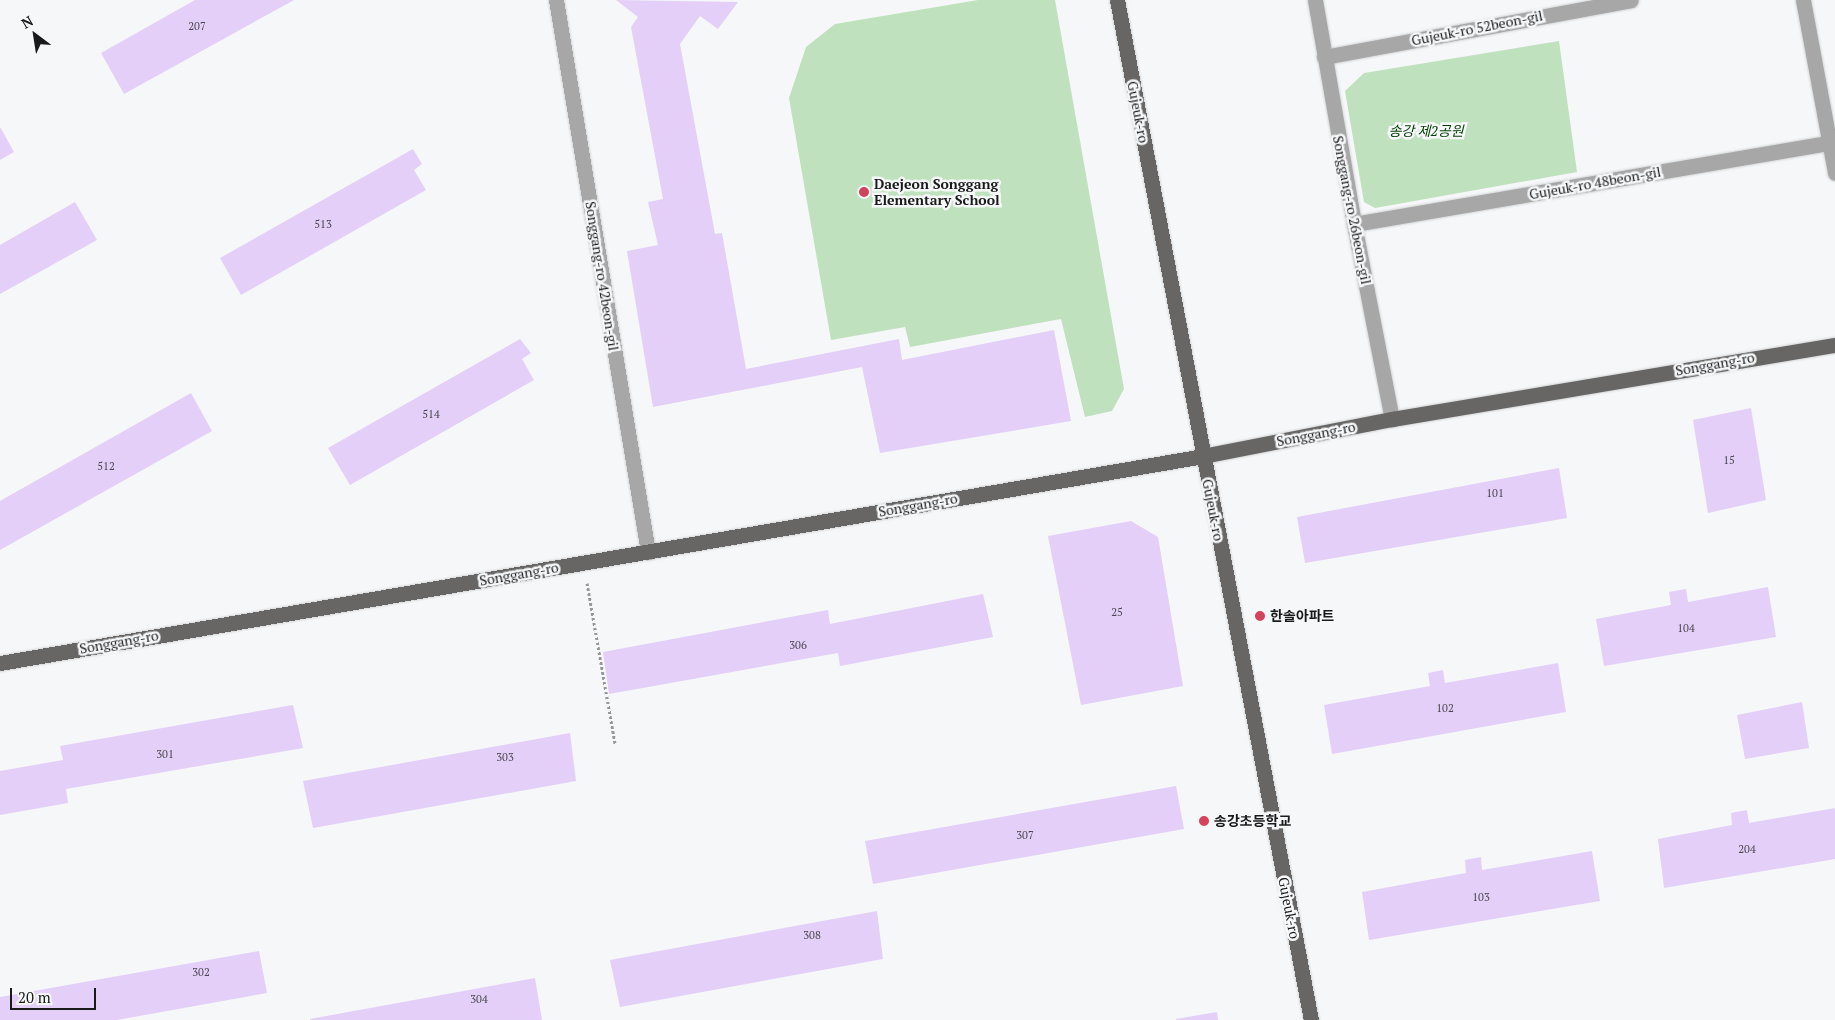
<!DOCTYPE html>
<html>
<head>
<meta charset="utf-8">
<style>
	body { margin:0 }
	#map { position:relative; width:1835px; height:1020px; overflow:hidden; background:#f5f7f8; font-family:"PT Serif","Noto Sans KR",serif }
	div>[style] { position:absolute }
	.green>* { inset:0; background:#c0e1bd }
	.building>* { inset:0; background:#e4cff8 }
	.path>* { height:3px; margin-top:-1.5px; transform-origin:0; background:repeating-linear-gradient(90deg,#979899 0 2.5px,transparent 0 5px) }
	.roads { filter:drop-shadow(0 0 1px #d2d4d5) drop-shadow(0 0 1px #d2d4d5) }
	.minor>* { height:15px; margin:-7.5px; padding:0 7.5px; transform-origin:7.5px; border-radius:7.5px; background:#a8a7a7 }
	.major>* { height:15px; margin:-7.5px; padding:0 7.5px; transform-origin:7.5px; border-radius:7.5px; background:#676665 }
	.dots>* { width:14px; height:14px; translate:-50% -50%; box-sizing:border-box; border:2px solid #f5f7f8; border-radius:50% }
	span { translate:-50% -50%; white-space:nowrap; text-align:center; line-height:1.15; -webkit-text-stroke:5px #f5f7f8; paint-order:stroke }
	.number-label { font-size:11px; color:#4c4752 }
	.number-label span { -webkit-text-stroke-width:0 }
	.street-label { font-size:14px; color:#1a1a1b }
	.park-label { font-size:14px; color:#003e02; font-style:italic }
	.poi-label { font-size:14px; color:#1a1a1b; font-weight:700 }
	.left { translate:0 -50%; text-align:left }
	.north { position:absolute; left:10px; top:10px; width:50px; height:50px; -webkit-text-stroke:4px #f5f7f8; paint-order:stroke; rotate:329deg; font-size:14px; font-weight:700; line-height:20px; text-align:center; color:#1a1a1b }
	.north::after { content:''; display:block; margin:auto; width:18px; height:22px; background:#1a1a1b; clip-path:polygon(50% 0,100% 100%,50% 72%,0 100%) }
	.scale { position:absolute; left:10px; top:988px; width:86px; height:22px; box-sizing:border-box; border:2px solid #1a1a1b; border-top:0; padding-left:6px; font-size:15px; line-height:18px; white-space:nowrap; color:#1a1a1b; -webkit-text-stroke:4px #f5f7f8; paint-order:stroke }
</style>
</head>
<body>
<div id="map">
	<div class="green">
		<i style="clip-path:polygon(978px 0,1055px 0,1124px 389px,1112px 411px,1085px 417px,1061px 319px,910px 347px,905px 327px,831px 340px,789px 98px,806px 47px,835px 24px)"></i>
		<i style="clip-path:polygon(1559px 41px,1577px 172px,1375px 208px,1364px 202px,1345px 91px,1364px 73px)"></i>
	</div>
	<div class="building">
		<i style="clip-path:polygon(195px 0,294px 0,124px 94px,101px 53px)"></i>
		<i style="clip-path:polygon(616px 0,738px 2px,718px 29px,700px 16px,680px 44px,715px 234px,722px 233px,746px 369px,899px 339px,902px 360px,1054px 330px,1071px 421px,880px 453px,862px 367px,653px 407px,627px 251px,658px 245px,648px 202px,663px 199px,631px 27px,638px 17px)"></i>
		<i style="clip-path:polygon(0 127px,14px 152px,0 160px)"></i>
		<i style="clip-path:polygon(413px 149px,422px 164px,414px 170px,426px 190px,241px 295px,220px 258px)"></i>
		<i style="clip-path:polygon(75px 202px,97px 240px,0 294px,0 245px)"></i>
		<i style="clip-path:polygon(520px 339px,531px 353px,522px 359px,534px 380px,350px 485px,328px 448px)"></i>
		<i style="clip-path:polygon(191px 393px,212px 431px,0 550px,0 501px)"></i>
		<i style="clip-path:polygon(1751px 408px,1766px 500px,1708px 513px,1693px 420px)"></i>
		<i style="clip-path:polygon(1559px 468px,1567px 518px,1305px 563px,1297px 517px)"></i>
		<i style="clip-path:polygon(1131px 521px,1158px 537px,1183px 686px,1081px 705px,1048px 536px)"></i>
		<i style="clip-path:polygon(1768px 587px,1776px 637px,1604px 666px,1596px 619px,1671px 605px,1669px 592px,1686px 589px,1688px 602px)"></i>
		<i style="clip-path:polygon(983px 594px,993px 637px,840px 666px,838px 653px,609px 694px,603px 652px,828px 610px,830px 624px)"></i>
		<i style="clip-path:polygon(1558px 663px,1566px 712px,1332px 754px,1324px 705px,1430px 686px,1428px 673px,1443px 670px,1445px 683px)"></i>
		<i style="clip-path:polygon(1802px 702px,1809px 748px,1745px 759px,1737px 715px)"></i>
		<i style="clip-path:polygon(293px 705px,303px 748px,66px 789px,68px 803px,0 815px,0 771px,63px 760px,60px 746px)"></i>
		<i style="clip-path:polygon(570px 733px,576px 781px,313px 828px,303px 781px)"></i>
		<i style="clip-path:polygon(1176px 786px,1184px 829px,873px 884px,865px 841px)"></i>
		<i style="clip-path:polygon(1835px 808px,1835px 859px,1664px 888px,1658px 839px,1732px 825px,1731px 813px,1747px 810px,1749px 823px)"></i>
		<i style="clip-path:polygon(1592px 851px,1600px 901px,1369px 940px,1362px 892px,1466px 873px,1465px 860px,1481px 857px,1482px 870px)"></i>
		<i style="clip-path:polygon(877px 911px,883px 959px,620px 1007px,610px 960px)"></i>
		<i style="clip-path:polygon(259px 951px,267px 993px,117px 1020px,0 1020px,0 997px)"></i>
		<i style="clip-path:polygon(535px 978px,542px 1020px,310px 1020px,310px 1019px)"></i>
		<i style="clip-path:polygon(1217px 1012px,1218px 1020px,1176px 1020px,1176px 1019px)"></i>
	</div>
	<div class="path">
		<i style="left:587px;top:583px;width:163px;rotate:80.1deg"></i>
	</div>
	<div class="roads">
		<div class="minor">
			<i style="left:556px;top:0;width:560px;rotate:80.54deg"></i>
			<i style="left:1315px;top:0;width:227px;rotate:80.1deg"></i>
			<i style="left:1354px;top:224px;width:199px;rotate:79deg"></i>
			<i style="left:1803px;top:0;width:176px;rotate:79.5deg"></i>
			<i style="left:1324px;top:57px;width:312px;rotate:-10.5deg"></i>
			<i style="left:1354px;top:224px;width:488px;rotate:-9.7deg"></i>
		</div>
		<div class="major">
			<i style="left:1117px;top:0;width:1038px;rotate:79.23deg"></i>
			<i style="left:0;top:663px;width:1221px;rotate:-9.76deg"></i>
			<i style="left:1203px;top:456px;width:193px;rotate:-11.1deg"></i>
			<i style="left:1392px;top:419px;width:449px;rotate:-9.5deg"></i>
		</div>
	</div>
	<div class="dots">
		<i style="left:864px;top:192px;background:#d3435b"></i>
		<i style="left:1260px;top:616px;background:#d3435b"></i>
		<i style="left:1204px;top:821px;background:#d3435b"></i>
	</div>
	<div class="number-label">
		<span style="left:197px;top:26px">207</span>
		<span style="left:323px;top:224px">513</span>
		<span style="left:431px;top:414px">514</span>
		<span style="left:1729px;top:460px">15</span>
		<span style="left:106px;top:466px">512</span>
		<span style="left:1495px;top:493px">101</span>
		<span style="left:1117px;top:612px">25</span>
		<span style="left:1686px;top:628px">104</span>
		<span style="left:798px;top:645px">306</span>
		<span style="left:1445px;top:708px">102</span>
		<span style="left:165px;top:754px">301</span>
		<span style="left:505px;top:757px">303</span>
		<span style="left:1025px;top:835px">307</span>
		<span style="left:1747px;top:849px">204</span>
		<span style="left:1481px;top:897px">103</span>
		<span style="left:812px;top:935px">308</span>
		<span style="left:201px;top:972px">302</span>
		<span style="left:479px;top:999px">304</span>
	</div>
	<div class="street-label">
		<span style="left:1477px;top:28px;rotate:-11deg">Gujeuk-ro 52beon-gil</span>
		<span style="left:1138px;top:112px;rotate:79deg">Gujeuk-ro</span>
		<span style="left:1595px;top:183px;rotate:-10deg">Gujeuk-ro 48beon-gil</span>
		<span style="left:1352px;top:210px;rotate:79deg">Songgang-ro 26beon-gil</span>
		<span style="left:602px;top:276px;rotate:81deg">Songgang-ro 42beon-gil</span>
		<span style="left:1715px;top:364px;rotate:-10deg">Songgang-ro</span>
		<span style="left:1316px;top:434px;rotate:-11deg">Songgang-ro</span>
		<span style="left:918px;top:505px;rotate:-10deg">Songgang-ro</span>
		<span style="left:1213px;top:510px;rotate:79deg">Gujeuk-ro</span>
		<span style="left:519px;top:574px;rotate:-10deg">Songgang-ro</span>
		<span style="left:119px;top:642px;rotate:-10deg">Songgang-ro</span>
		<span style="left:1289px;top:908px;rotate:79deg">Gujeuk-ro</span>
	</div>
	<div class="park-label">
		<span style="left:1426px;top:131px">송강 제2공원</span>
	</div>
	<div class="poi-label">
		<span class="left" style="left:874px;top:192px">Daejeon Songgang<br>Elementary School</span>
		<span class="left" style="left:1270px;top:616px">한솔아파트</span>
		<span class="left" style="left:1214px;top:821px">송강초등학교</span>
	</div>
	<div class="north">N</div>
	<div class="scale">20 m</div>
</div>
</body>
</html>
